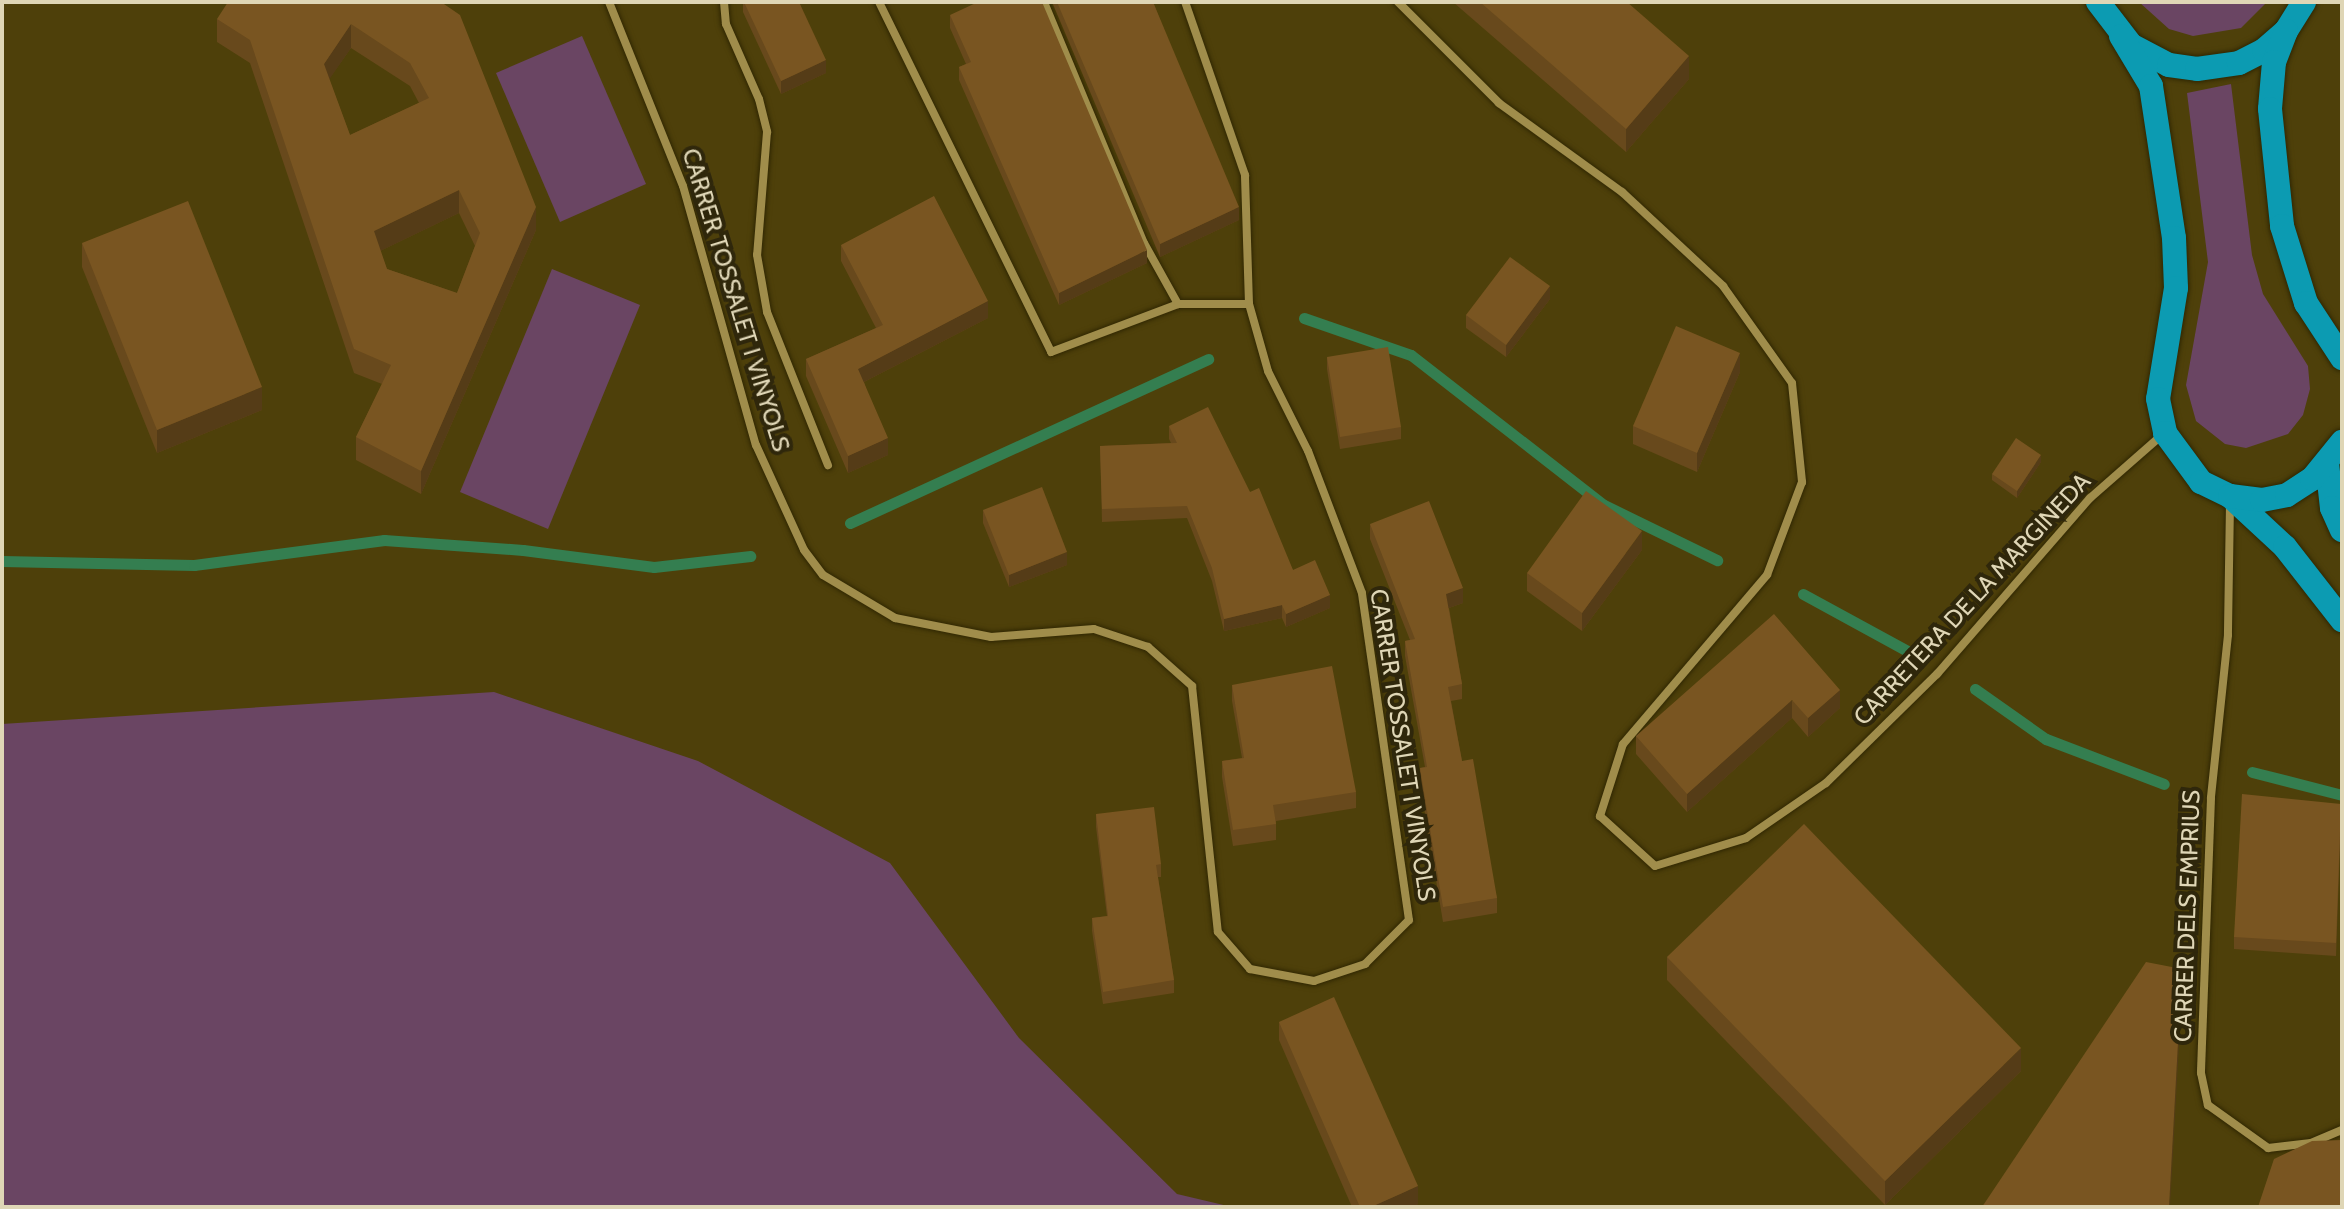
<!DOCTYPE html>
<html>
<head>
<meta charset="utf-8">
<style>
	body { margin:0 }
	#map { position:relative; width:2344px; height:1209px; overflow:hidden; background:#4e400a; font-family:Cabin,sans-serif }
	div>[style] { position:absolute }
	.green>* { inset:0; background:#6a4563 }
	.stream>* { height:11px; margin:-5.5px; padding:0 5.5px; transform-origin:5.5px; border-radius:5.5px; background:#347e50 }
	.roads { filter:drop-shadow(0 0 2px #302703) drop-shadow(0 0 2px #302703) }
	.street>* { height:8px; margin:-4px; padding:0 4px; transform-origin:4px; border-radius:4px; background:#a08d4b }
	.highway>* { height:24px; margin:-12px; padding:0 12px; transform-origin:12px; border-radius:12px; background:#0c9bb2 }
	.wall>* { inset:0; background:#68491c }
	.shaded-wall>* { inset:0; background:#553c17 }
	.building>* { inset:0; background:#795521 }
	span { translate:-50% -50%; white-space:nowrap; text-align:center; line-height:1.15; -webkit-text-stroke:8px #2f270b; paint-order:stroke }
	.street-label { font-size:24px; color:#dfd6b6 }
	.frame { position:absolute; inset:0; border:4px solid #dfd6b6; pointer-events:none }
</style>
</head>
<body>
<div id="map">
	<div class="green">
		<i style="clip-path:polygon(2139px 2px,2267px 2px,2241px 28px,2193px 36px,2169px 29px)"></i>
		<i style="clip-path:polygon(582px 36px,646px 184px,560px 222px,496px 73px)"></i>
		<i style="clip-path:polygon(2231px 84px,2252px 255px,2263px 294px,2308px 366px,2310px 389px,2303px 415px,2288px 434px,2246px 448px,2225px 444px,2196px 421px,2186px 385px,2208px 262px,2187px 93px)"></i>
		<i style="clip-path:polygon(552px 269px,640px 305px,548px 529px,460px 492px)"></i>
		<i style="clip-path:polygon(494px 692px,698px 761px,890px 863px,1019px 1038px,1177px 1194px,1232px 1207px,2px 1207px,2px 724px)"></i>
	</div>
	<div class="stream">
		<i style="left:1304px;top:318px;width:113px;rotate:19.1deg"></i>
		<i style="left:1411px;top:355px;width:244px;rotate:37.9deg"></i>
		<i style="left:1604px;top:505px;width:126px;rotate:26deg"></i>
		<i style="left:850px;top:523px;width:394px;rotate:-24.6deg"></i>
		<i style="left:2px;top:561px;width:192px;rotate:1.2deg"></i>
		<i style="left:194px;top:565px;width:192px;rotate:-7.5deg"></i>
		<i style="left:384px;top:540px;width:139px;rotate:4.1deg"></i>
		<i style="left:523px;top:550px;width:132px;rotate:7.4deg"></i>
		<i style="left:654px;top:567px;width:97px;rotate:-6.5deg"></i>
		<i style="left:1803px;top:594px;width:125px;rotate:28.6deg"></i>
		<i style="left:1975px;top:689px;width:87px;rotate:35.2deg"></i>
		<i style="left:2046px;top:739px;width:126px;rotate:20.9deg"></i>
		<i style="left:2252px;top:772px;width:93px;rotate:14.3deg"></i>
	</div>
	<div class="roads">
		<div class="street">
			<i style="left:609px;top:2px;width:198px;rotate:68.1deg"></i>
			<i style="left:683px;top:186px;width:269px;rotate:74.3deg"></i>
			<i style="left:756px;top:445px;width:115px;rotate:65.4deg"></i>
			<i style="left:804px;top:550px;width:31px;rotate:53deg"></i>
			<i style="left:823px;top:575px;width:84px;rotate:30.8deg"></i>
			<i style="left:895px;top:618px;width:98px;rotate:11.2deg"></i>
			<i style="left:991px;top:637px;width:103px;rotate:-4.4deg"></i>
			<i style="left:1094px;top:629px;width:57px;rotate:18.4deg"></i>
			<i style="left:1148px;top:647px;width:59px;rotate:41.6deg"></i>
			<i style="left:1192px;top:686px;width:247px;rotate:84deg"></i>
			<i style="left:1218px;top:932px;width:49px;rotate:49.1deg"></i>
			<i style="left:1250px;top:969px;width:65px;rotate:10.6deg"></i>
			<i style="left:1314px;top:981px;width:54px;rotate:-18.4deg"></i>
			<i style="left:1365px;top:964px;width:62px;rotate:-45deg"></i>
			<i style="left:1409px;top:920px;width:330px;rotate:-98.2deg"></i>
			<i style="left:1362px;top:593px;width:152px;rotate:-110.8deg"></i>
			<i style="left:1308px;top:451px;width:89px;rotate:-116.6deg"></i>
			<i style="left:1268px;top:371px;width:70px;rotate:-105.8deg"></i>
			<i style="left:1249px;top:304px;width:129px;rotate:-91.8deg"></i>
			<i style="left:1245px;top:175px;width:183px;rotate:-109.1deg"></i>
			<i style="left:724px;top:2px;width:22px;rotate:85deg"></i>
			<i style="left:726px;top:24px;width:82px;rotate:66.3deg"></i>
			<i style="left:759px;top:99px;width:34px;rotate:76deg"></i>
			<i style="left:767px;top:132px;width:123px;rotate:94.6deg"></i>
			<i style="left:757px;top:255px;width:58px;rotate:80deg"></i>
			<i style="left:767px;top:312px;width:165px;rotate:68.3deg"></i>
			<i style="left:879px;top:2px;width:390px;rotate:63.8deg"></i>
			<i style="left:1051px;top:352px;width:136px;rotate:-20.7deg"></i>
			<i style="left:1044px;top:2px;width:261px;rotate:67.5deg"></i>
			<i style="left:1144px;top:243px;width:70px;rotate:60.9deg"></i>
			<i style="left:1178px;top:304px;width:71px"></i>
			<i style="left:1398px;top:2px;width:143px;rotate:45deg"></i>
			<i style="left:1499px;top:103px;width:152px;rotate:35.9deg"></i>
			<i style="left:1622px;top:192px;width:138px;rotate:42.9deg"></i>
			<i style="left:1723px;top:286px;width:119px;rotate:54.6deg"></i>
			<i style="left:1792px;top:383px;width:100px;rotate:84.2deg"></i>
			<i style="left:1802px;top:482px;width:99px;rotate:110.6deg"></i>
			<i style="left:1767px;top:575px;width:222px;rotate:130.4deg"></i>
			<i style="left:1623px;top:744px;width:76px;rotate:107.7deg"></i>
			<i style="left:1600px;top:816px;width:74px;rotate:42.3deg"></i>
			<i style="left:1655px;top:866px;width:95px;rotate:-17.1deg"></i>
			<i style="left:1746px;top:838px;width:97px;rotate:-34.5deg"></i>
			<i style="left:1826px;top:783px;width:156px;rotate:-44.5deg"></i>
			<i style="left:1937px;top:674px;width:233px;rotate:-49deg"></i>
			<i style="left:2090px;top:498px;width:96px;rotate:-41.2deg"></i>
			<i style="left:2230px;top:503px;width:132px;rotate:90.9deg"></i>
			<i style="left:2228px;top:635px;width:164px;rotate:96deg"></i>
			<i style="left:2211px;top:798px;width:275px;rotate:92.1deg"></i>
			<i style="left:2201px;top:1073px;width:33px;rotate:78deg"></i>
			<i style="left:2208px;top:1105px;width:74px;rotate:35.6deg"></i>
			<i style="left:2268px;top:1148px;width:43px;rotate:-6.6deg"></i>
			<i style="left:2311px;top:1143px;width:34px;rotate:-23deg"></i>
		</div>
		<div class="highway">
			<i style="left:2098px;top:2px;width:54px;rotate:52.5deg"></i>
			<i style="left:2131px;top:45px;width:43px;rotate:27.8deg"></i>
			<i style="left:2169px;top:65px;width:28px;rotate:8deg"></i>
			<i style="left:2197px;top:69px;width:42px;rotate:-8.1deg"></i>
			<i style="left:2239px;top:63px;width:28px;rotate:-27deg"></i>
			<i style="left:2264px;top:50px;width:29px;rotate:-41deg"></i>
			<i style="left:2286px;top:31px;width:34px;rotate:-58deg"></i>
			<i style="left:2286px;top:31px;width:33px;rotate:111deg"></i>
			<i style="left:2274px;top:62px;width:47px;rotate:94.9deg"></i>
			<i style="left:2270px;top:109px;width:118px;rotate:84.1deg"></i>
			<i style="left:2282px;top:226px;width:81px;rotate:72.7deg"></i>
			<i style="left:2306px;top:303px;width:66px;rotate:56.8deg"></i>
			<i style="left:2121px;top:36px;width:58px;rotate:59deg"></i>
			<i style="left:2151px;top:86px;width:154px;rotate:81.4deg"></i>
			<i style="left:2174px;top:238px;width:50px;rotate:87.7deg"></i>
			<i style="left:2176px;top:288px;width:112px;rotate:99.2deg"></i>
			<i style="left:2158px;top:399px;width:35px;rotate:78deg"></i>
			<i style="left:2165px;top:433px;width:61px;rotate:53.7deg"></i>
			<i style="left:2201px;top:482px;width:32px;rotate:26deg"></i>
			<i style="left:2230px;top:496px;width:75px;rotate:42.8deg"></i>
			<i style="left:2285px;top:547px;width:93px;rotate:52deg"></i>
			<i style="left:2327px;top:463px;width:45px;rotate:83.7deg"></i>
			<i style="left:2332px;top:508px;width:24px;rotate:66deg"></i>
			<i style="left:2230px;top:496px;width:32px;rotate:7deg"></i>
			<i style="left:2262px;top:500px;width:25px;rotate:-11deg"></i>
			<i style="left:2287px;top:495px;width:30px;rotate:-33deg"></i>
			<i style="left:2312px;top:479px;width:48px;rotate:-51deg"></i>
		</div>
	</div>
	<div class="wall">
		<i style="clip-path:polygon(evenodd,441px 2px,536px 230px,421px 494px,356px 460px,356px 437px,382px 384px,354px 373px,250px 63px,217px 42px,217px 19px,441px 2px,351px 48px,410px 86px,419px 103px,350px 135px,329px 79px,351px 48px,441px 2px,459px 213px,475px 246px,457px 293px,387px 269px,380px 251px,459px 213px)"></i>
		<i style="clip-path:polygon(743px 2px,799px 2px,826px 73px,781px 94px,743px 12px)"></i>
		<i style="clip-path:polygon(1052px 2px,1153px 2px,1239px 220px,1160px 257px)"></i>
		<i style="clip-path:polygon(1453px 2px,1627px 2px,1689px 79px,1626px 152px)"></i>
		<i style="clip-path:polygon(950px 15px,1147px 263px,1059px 305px,959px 80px,959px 67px,966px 64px,950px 28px)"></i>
		<i style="clip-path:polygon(82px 243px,262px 410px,157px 453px,82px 267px)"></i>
		<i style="clip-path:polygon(841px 245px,988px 318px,864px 382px,888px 455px,848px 473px,806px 376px,806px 359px,876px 328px,841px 261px)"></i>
		<i style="clip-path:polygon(1550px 299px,1506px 357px,1466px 328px,1466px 315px)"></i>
		<i style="clip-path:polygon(1327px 357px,1401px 427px,1401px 439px,1340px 449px,1327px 369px)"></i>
		<i style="clip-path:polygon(1740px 372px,1697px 472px,1633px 444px,1633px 426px)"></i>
		<i style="clip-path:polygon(1169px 426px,1250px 492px,1293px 570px,1330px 608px,1286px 627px,1282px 618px,1224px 631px,1212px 581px,1187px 518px,1102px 522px,1100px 446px,1171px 443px,1169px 439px)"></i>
		<i style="clip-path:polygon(2041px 462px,2017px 498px,1992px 480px,1992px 474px)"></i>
		<i style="clip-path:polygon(983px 510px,1067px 565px,1009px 587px,983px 523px)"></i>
		<i style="clip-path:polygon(1370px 524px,1463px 603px,1449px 608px,1462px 684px,1462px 699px,1451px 701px,1462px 761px,1497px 898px,1497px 913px,1443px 922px,1420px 783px,1420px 768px,1425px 767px,1405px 656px,1405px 641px,1410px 640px,1370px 539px)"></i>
		<i style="clip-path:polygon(1642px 550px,1582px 631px,1527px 591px,1527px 573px)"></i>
		<i style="clip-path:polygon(1232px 685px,1356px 792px,1356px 808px,1276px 821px,1276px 840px,1233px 846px,1222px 777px,1222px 761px,1242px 758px,1232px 701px)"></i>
		<i style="clip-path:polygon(1840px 690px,1840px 708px,1808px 737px,1792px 718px,1687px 812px,1636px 754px,1636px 736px)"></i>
		<i style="clip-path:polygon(1096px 814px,1161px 864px,1161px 877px,1158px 877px,1174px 980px,1174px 993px,1103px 1004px,1092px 931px,1092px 918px,1107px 916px,1096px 827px)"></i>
		<i style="clip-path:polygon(2341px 816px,2336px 956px,2234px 949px,2234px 937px)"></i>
		<i style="clip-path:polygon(1667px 957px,2021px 1071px,1885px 1205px,1667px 980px)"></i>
		<i style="clip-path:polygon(1279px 1022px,1418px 1204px,1412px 1207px,1352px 1207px,1279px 1040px)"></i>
	</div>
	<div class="shaded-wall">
		<i style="clip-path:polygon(351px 24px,351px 48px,324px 87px,324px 64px)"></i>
		<i style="clip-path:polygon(1689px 56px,1689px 79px,1626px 152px,1626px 129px)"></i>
		<i style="clip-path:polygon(826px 60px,826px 73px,781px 94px,781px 81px)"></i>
		<i style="clip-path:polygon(459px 190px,459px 213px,374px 254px,374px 231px)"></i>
		<i style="clip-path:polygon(536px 207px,536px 230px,421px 494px,421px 471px)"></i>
		<i style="clip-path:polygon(1239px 207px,1239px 220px,1160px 257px,1160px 244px)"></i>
		<i style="clip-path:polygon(1147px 250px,1147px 263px,1059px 305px,1059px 293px)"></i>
		<i style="clip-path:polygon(1550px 286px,1550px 299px,1506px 357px,1506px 345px)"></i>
		<i style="clip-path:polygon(988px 301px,988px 318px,858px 385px,858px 369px)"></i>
		<i style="clip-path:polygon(1740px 353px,1740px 372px,1697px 472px,1697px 453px)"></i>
		<i style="clip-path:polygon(262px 387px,262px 410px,157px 453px,157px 430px)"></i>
		<i style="clip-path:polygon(888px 438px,888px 455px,848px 473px,848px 456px)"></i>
		<i style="clip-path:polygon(2041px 455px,2041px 462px,2017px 498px,2017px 491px)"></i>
		<i style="clip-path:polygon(1642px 531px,1642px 550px,1582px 631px,1582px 613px)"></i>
		<i style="clip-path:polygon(1067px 552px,1067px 565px,1009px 587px,1009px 575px)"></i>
		<i style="clip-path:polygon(1463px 588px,1463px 603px,1446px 609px,1446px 594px)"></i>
		<i style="clip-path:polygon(1330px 595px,1330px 608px,1286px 627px,1286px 614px)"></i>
		<i style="clip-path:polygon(1282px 605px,1282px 618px,1224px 631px,1224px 619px)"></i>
		<i style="clip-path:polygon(1840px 690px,1840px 708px,1808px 737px,1808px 718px)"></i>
		<i style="clip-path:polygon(1792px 700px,1792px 718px,1687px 812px,1687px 794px)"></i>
		<i style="clip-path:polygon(2182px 969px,2182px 992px,2170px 1207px,2169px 1207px)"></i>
		<i style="clip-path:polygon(2021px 1048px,2021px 1071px,1885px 1205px,1885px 1181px)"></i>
		<i style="clip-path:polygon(1418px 1186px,1418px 1204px,1412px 1207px,1371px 1207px)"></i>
	</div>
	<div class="building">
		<i style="clip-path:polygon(evenodd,228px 2px,441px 2px,460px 15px,536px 207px,421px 471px,356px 437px,391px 365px,354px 349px,250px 40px,217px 19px,228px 2px,351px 24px,410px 63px,429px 98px,350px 135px,324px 64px,351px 24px,228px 2px,459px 190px,480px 233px,457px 293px,387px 269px,374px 231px,459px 190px)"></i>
		<i style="clip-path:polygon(744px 2px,799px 2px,826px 60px,781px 81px)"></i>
		<i style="clip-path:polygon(978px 2px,1042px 2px,1147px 250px,1059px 293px,959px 67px,971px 62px,950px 15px)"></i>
		<i style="clip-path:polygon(1057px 2px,1153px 2px,1239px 207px,1160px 244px)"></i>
		<i style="clip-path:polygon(1480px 2px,1627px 2px,1689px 56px,1626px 129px)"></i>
		<i style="clip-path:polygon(934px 196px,988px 301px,858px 369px,888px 438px,848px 456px,806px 359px,883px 325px,841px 245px)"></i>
		<i style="clip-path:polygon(188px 201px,262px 387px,157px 430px,82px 243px)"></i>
		<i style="clip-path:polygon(1510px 257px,1550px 286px,1506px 345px,1466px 315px)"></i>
		<i style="clip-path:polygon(1676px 326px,1740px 353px,1697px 453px,1633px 426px)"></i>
		<i style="clip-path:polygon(1388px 347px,1401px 427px,1340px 437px,1327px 357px)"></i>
		<i style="clip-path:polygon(1208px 407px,1250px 492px,1259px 488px,1293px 570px,1315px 560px,1330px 595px,1286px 614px,1282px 605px,1224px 619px,1212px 568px,1187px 506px,1102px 509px,1100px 446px,1177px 443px,1169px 426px)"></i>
		<i style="clip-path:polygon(2016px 438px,2041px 455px,2017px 491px,1992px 474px)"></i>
		<i style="clip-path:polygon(1042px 487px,1067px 552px,1009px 575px,983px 510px)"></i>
		<i style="clip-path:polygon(1586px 491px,1642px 531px,1582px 613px,1527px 573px)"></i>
		<i style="clip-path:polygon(1429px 501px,1463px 588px,1446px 594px,1462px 684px,1448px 687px,1462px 761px,1473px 759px,1497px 898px,1443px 907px,1420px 768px,1427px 767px,1405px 641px,1415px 639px,1370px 524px)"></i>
		<i style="clip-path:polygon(1774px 614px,1840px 690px,1808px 718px,1792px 700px,1687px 794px,1636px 736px)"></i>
		<i style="clip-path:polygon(1332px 666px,1356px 792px,1273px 805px,1276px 824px,1233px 830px,1222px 761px,1244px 758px,1232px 685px)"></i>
		<i style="clip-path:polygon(2242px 794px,2341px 804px,2336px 943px,2234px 937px)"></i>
		<i style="clip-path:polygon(1154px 807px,1161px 864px,1156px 865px,1174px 980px,1103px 992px,1092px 918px,1108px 916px,1096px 814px)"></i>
		<i style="clip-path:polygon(1804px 824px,2021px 1048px,1885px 1181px,1667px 957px)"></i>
		<i style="clip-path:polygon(2146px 962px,2182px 969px,2169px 1207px,1982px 1207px)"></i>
		<i style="clip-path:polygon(1334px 997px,1418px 1186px,1371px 1207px,1360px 1207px,1279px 1022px)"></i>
		<i style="clip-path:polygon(2342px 1140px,2342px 1207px,2258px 1207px,2274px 1159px,2312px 1141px)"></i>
	</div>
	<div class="street-label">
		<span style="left:736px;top:300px;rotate:73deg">CARRER TOSSALET I VINYOLS</span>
		<span style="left:1972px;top:599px;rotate:-47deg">CARRETERA DE LA MARGINEDA</span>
		<span style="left:1403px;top:745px;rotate:81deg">CARRER TOSSALET I VINYOLS</span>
		<span style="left:2187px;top:916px;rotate:-88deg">CARRER DELS EMPRIUS</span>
	</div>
	<div class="frame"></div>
</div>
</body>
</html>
